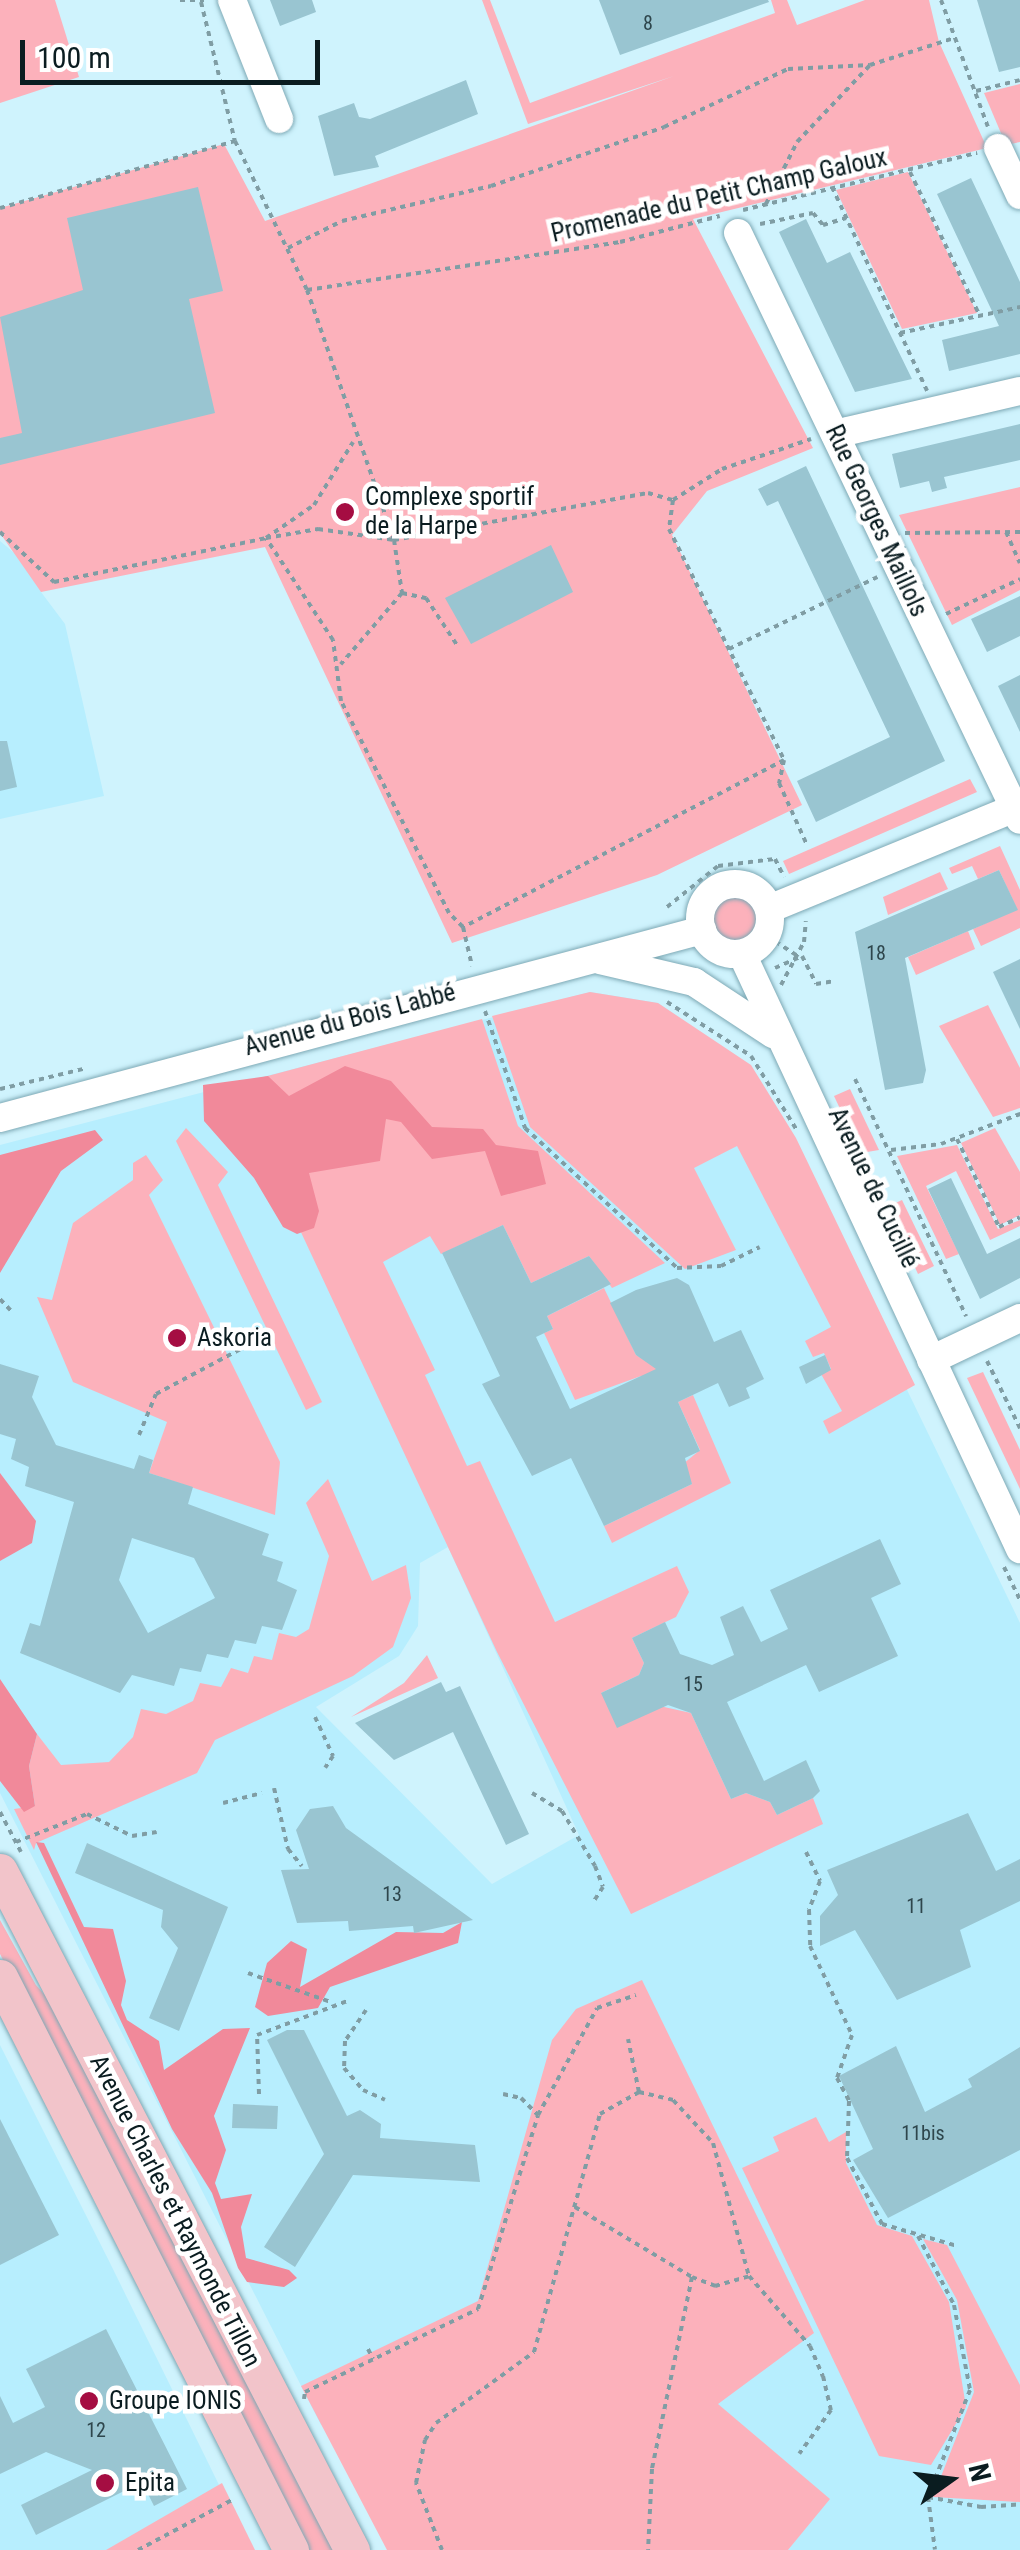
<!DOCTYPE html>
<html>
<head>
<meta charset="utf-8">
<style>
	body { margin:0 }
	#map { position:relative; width:1020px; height:2550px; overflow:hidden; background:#cff3fd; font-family:"Roboto Condensed",sans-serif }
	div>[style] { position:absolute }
	.built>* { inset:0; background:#b7eefe }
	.green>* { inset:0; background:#fcb1bb }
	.round { border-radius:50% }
	.forest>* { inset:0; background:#f1899a }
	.building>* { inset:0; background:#99c5d1 }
	.path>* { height:4px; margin-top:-2px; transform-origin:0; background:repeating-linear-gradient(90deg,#809da4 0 5px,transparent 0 10px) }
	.roads { filter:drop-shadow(0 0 2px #7ea9b5) drop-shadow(0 0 2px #7ea9b5) }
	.minor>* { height:28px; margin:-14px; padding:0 14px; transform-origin:14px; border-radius:14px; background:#fff }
	.minor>.ring { margin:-14px; padding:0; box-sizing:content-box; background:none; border:28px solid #fff; border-radius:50% }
	.major>* { height:35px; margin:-17.5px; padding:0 17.5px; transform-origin:17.5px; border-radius:17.5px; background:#f2c4ca }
	.dots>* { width:28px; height:28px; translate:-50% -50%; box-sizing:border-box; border:5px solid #fff; border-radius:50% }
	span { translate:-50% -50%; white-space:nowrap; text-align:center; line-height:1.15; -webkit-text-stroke:9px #fff; paint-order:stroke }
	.number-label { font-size:20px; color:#2e464c }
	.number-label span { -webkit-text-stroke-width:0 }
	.street-label { font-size:25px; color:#0a1c20 }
	.poi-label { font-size:25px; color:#0a1c20 }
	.left { translate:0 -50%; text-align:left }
	.north { position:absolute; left:900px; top:2430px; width:100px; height:100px; -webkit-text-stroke:8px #fff; paint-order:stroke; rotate:76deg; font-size:28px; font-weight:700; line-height:40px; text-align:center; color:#0a1c20 }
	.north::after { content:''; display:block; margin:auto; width:35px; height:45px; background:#0a1c20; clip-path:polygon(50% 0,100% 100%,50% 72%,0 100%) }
	.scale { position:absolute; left:20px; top:40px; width:300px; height:45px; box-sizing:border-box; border:5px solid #0a1c20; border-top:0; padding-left:12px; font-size:30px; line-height:35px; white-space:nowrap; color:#0a1c20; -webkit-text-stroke:8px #fff; paint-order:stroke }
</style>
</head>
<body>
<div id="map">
	<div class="built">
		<i style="clip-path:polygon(0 541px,19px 557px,29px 555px,41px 592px,65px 624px,104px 796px,0 819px)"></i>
		<i style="clip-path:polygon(evenodd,590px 992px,658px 1003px,751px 1068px,1020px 1623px,1020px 2550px,788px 2550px,829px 2499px,717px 2404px,510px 2330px,321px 2425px,0 1793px,0 1145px,590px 992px,448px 1547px,579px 1835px,492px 1884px,316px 1707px,399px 1656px,418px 1626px,420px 1563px,448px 1547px)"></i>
		<i style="clip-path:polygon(0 2045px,109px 2261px,251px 2550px,0 2550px)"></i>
	</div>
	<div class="green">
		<i style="clip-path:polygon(0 0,55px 0,79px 77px,0 103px)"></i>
		<i style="clip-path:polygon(482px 0,490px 0,530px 103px,775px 13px,771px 0,787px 0,797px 25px,865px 0,929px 0,939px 42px,987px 148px,693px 219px,813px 448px,707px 491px,672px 535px,802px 805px,657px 875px,452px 943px,265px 547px,41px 592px,0 533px,0 208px,224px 144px,265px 221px,674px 76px,528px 124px)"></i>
		<i style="clip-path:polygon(1020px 84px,1020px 142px,1006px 145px,984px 93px)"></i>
		<i style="clip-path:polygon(908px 172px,977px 313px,902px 329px,836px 190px)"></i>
		<i style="clip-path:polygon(1020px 487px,1020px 590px,952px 625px,899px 515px)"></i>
		<i style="clip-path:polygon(970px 779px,977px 792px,789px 874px,783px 861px)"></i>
		<i style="clip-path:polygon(1000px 846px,1020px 890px,1020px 928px,981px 946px,973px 929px,1017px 909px,999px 870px,978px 879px,972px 866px,952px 874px,949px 868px)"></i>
		<i style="clip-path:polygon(940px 872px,948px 889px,888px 915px,883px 897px)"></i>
		<i class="round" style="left:708px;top:894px;width:48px;height:48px"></i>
		<i style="clip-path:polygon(968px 931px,975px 949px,916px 975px,908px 957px)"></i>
		<i style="clip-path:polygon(590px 992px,658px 1003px,751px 1065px,796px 1138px,915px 1385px,829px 1434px,823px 1421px,842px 1411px,821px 1374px,831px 1369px,824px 1353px,813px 1357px,805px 1341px,831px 1327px,737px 1146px,694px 1168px,736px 1250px,685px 1269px,530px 1127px,492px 1016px)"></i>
		<i style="clip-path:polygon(988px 1005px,1020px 1068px,1020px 1108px,993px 1117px,939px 1026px)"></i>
		<i style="clip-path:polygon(482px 1019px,518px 1126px,665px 1263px,612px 1288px,589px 1256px,531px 1283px,503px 1225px,441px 1254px,430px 1236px,383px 1262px,435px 1370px,425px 1375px,467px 1466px,480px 1461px,555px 1622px,677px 1566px,689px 1592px,676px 1617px,632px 1638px,644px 1663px,639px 1675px,601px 1693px,691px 1713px,731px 1799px,746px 1793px,770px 1802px,777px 1815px,813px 1798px,823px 1824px,631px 1914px,497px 1652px,278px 1183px,260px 1078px)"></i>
		<i style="clip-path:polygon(850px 1089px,879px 1150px,861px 1153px,834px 1096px)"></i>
		<i style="clip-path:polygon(186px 1128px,228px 1172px,218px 1185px,322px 1402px,306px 1410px,176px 1141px)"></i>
		<i style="clip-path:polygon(995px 1128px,1020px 1172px,1020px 1215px,1000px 1225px,961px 1143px)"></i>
		<i style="clip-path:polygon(957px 1145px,998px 1229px,1020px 1220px,1020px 1226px,990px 1240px,956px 1171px,926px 1186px,959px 1254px,946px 1259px,897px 1156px)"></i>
		<i style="clip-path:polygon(146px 1155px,163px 1180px,149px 1195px,280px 1462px,275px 1515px,149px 1473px,167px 1422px,73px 1382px,37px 1297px,52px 1300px,73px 1223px,133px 1180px,133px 1163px)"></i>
		<i style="clip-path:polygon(902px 1200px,934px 1266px,918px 1274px,887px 1207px)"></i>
		<i style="clip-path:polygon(604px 1288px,636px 1355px,678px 1380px,641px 1376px,575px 1400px,544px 1333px,553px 1329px,547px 1316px)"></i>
		<i style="clip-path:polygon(983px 1372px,1020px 1450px,1020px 1489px,967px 1378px)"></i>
		<i style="clip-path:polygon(693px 1395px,731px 1483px,612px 1543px,604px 1526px,692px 1484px,683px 1464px,700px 1450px,678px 1402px)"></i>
		<i style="clip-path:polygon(328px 1479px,372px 1581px,406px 1565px,411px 1598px,393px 1647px,353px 1676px,215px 1740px,197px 1773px,36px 1843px,34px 1850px,14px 1809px,35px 1806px,29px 1766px,37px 1734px,61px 1765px,109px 1762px,133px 1737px,141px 1709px,166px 1714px,193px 1701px,200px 1683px,221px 1687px,231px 1668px,248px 1673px,254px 1656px,272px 1660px,279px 1633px,296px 1637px,309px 1629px,329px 1556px,306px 1503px)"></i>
		<i style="clip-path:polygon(427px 1655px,438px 1678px,351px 1717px,404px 1683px)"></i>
		<i style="clip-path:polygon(0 1920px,36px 1985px,67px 2020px,340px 2550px,303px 2550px,0 1954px)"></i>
		<i style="clip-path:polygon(642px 1980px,814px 2333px,718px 2404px,830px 2499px,788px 2550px,387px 2550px,301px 2386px,478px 2301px,552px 2040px,576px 2009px)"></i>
		<i style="clip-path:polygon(816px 2117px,829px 2142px,846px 2132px,846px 2163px,877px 2225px,912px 2236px,949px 2302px,966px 2407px,931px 2465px,879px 2456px,742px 2168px,779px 2151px,773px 2137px)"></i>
		<i style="clip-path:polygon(923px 2239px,947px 2245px,1020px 2385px,1020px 2502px,933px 2497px,974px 2392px,957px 2300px)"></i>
		<i style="clip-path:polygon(222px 2483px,255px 2550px,106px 2550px)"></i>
	</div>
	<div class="forest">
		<i style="clip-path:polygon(345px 1066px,391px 1081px,432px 1127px,483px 1129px,496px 1145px,538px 1151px,546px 1184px,501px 1196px,485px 1151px,432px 1159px,401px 1122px,386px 1119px,380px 1161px,309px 1173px,319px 1211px,314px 1228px,297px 1234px,283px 1227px,254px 1178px,204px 1121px,203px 1085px,268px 1076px,289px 1096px)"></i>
		<i style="clip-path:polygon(95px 1130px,103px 1140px,61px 1171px,0 1273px,0 1155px)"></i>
		<i style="clip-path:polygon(0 1473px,36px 1521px,32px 1543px,0 1561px)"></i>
		<i style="clip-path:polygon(0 1679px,37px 1734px,29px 1766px,35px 1806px,24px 1812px,0 1781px)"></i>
		<i style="clip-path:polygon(36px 1842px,44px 1843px,84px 1927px,113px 1929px,126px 1981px,121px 2005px,127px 2020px,159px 2041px,164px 2070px,223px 2029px,250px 2028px,214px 2116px,226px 2150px,215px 2183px,221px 2199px,252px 2194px,241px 2227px,246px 2258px,289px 2270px,297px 2278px,284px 2287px,247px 2282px,238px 2268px,212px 2193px,172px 2129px)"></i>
		<i style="clip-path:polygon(462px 1922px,458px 1943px,330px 1987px,318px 2008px,268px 2016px,255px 2007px,267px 1963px,291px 1941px,307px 1949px,300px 1987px,396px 1932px,443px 1933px)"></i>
	</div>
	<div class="building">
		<i style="clip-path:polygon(270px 0,312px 0,316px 12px,280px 26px)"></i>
		<i style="clip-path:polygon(599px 0,768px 0,769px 2px,620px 55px)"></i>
		<i style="clip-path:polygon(977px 0,1020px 0,1020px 67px,999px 72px)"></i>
		<i style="clip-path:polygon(466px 80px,478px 114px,375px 156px,379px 167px,334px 176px,318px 116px,354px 103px,359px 117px,370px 119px)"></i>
		<i style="clip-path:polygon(971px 178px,1020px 282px,1020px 354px,949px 371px,942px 340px,999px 326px,937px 194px)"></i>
		<i style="clip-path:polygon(198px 187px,223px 291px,189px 299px,215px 413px,0 465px,0 438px,22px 433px,0 317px,83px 290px,67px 218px)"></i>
		<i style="clip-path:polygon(806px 219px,827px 263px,850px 252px,912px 379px,855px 392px,779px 232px)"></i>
		<i style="clip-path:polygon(1020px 424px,1020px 460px,944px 477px,947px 488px,932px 492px,929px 481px,900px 488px,892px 454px)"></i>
		<i style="clip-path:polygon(806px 466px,945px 761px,816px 822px,797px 781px,890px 737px,778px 501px,767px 506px,758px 489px)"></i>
		<i style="clip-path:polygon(551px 545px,573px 592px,471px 644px,445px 598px)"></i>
		<i style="clip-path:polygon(1020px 596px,1020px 636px,987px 652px,971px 619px)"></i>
		<i style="clip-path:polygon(1020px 675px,1020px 732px,998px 686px)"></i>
		<i style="clip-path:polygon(0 741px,7px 741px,17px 787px,0 791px)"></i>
		<i style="clip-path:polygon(999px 870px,1018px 910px,905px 958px,926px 1070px,923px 1083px,885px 1090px,855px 932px)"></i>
		<i style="clip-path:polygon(1020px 959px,1020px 1029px,993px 972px)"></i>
		<i style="clip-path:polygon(951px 1178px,987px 1254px,1020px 1238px,1020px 1278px,980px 1299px,928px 1189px)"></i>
		<i style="clip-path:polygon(503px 1225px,531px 1283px,589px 1256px,611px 1284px,547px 1316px,553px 1329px,536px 1337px,570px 1409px,656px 1369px,636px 1355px,610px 1303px,636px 1290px,677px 1278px,689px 1285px,714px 1342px,741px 1330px,764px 1379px,746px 1388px,750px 1398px,729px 1407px,718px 1383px,678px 1402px,700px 1451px,685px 1458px,692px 1484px,604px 1526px,571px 1458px,532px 1476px,482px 1384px,500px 1376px,442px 1253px)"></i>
		<i style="clip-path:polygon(825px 1355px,831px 1370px,806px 1384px,799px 1367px)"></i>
		<i style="clip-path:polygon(evenodd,0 1364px,39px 1376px,32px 1397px,56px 1445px,134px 1469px,139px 1455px,153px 1460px,149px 1473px,193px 1487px,188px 1504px,269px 1534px,262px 1555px,283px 1562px,277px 1581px,297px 1590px,282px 1630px,262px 1626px,256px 1644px,235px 1640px,228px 1658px,207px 1654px,201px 1672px,180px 1668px,174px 1686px,132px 1675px,120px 1693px,20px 1653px,30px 1623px,40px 1626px,74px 1502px,25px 1486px,29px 1467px,11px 1459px,16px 1439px,0 1434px,0 1364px,132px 1538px,194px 1558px,215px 1598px,148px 1633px,119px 1580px,132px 1538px)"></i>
		<i style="clip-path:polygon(880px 1539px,901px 1584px,871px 1598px,898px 1656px,819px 1692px,806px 1665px,727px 1702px,764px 1781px,806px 1760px,820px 1791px,813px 1798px,777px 1815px,770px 1802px,746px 1793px,731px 1799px,691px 1713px,668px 1705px,617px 1728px,601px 1693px,639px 1675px,644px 1663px,632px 1638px,665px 1622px,680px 1654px,712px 1665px,734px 1655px,720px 1617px,743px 1606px,761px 1642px,788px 1629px,770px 1590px)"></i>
		<i style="clip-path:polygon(441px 1682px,446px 1692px,460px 1686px,529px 1834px,506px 1845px,453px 1732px,394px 1760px,355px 1723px)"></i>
		<i style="clip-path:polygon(333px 1806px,346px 1828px,473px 1920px,414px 1933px,413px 1926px,349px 1931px,348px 1921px,297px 1923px,281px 1870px,309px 1869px,296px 1830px,310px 1809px)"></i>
		<i style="clip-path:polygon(968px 1813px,996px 1871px,1020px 1859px,1020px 1901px,960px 1930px,971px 1967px,897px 2000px,855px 1930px,820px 1946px,820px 1916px,838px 1895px,827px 1870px)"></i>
		<i style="clip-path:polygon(87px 1843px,228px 1907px,179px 2031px,149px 2018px,178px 1948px,161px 1927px,163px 1910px,75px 1873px)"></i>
		<i style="clip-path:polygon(287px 2030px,304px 2030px,347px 2116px,360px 2110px,381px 2124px,380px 2138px,475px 2145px,480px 2182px,353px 2175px,295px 2267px,264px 2247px,324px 2154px,267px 2040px)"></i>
		<i style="clip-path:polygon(896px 2046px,925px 2112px,972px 2087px,968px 2079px,1020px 2047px,1020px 2150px,888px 2218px,853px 2160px,873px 2149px,839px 2076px)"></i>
		<i style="clip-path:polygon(233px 2104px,278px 2106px,277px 2129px,232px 2128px)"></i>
		<i style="clip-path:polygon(0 2119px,59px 2235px,0 2265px)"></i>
		<i style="clip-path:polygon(106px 2329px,187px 2489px,154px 2506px,142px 2482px,36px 2535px,21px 2505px,92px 2470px,46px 2452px,0 2474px,0 2396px,13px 2423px,45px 2407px,26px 2369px)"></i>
	</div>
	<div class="path">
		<i style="left:180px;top:0;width:24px"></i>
		<i style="left:941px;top:0;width:135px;rotate:69.7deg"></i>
		<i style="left:201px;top:2px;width:143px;rotate:76.3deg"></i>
		<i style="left:235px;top:141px;width:165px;rotate:64.2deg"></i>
		<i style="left:307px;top:290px;width:265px;rotate:70.8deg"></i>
		<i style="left:394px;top:540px;width:54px;rotate:81.4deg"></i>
		<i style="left:402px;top:593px;width:94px;rotate:130.7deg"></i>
		<i style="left:976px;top:91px;width:45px;rotate:-14deg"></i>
		<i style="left:910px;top:172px;width:160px;rotate:64.1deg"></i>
		<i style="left:832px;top:187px;width:225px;rotate:65deg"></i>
		<i style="left:766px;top:204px;width:69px;rotate:-63.4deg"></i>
		<i style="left:797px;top:142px;width:106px;rotate:-46.5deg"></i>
		<i style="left:870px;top:65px;width:88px;rotate:-17.8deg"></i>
		<i style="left:0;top:208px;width:244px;rotate:-15.9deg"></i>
		<i style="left:743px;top:210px;width:241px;rotate:-13.7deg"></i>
		<i style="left:760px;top:224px;width:54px;rotate:-11.7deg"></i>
		<i style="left:813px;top:213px;width:16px;rotate:50deg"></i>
		<i style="left:823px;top:225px;width:24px;rotate:-17deg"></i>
		<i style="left:288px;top:248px;width:60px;rotate:-26.6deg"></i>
		<i style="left:342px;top:221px;width:153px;rotate:-13.2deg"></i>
		<i style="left:491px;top:186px;width:183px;rotate:-18.8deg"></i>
		<i style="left:664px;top:127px;width:137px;rotate:-25.1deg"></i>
		<i style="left:788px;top:69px;width:82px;rotate:-2.8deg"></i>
		<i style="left:307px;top:290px;width:317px;rotate:-8.7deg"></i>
		<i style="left:620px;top:242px;width:103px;rotate:-14.6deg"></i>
		<i style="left:900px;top:333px;width:123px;rotate:-12.2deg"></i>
		<i style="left:673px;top:500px;width:29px;rotate:98deg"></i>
		<i style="left:669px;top:529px;width:258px;rotate:63.5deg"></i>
		<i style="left:784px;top:760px;width:24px;rotate:102deg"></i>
		<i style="left:779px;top:783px;width:68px;rotate:65.7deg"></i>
		<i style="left:0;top:532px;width:74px;rotate:42.8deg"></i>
		<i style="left:54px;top:582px;width:217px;rotate:-11.7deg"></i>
		<i style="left:266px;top:538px;width:58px;rotate:-34.5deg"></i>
		<i style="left:314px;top:505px;width:74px;rotate:-58.2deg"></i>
		<i style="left:1006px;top:532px;width:34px;rotate:66deg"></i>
		<i style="left:905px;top:533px;width:115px;rotate:-0.5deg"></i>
		<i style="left:402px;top:593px;width:25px;rotate:12deg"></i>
		<i style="left:426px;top:598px;width:56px;rotate:56.6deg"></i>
		<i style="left:946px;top:614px;width:82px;rotate:-25.3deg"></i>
		<i style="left:729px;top:649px;width:165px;rotate:-25.9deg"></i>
		<i style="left:784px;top:760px;width:362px;rotate:152.5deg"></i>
		<i style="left:463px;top:927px;width:20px;rotate:-135deg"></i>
		<i style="left:449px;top:913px;width:238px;rotate:-117deg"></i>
		<i style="left:341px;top:701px;width:62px;rotate:-97.5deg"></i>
		<i style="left:333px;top:640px;width:122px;rotate:-123.3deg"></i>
		<i style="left:266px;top:538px;width:53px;rotate:-9.8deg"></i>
		<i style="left:318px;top:529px;width:77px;rotate:8.2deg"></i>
		<i style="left:394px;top:540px;width:258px;rotate:-10.5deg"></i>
		<i style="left:648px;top:493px;width:26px;rotate:16deg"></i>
		<i style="left:673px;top:500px;width:58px;rotate:-32.3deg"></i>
		<i style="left:722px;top:469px;width:94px;rotate:-18.6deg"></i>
		<i style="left:667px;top:907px;width:65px;rotate:-38.8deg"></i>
		<i style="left:718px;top:866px;width:57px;rotate:-7deg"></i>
		<i style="left:775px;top:859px;width:20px;rotate:63deg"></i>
		<i style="left:463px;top:927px;width:40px;rotate:77deg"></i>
		<i style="left:767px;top:936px;width:35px;rotate:33deg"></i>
		<i style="left:775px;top:968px;width:30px;rotate:-24deg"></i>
		<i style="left:802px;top:956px;width:31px;rotate:63deg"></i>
		<i style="left:816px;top:984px;width:19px;rotate:-9deg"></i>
		<i style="left:781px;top:985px;width:49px;rotate:-61.9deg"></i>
		<i style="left:804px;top:942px;width:21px;rotate:-85deg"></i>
		<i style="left:667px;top:1002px;width:100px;rotate:32.7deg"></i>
		<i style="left:751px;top:1056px;width:86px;rotate:58.3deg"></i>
		<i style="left:485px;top:1011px;width:124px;rotate:71.1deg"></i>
		<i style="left:525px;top:1128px;width:207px;rotate:42.6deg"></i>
		<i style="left:677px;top:1268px;width:44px;rotate:-2.6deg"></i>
		<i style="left:721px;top:1266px;width:43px;rotate:-26deg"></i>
		<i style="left:855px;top:1079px;width:262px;rotate:64.9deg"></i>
		<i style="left:0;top:1089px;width:89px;rotate:-13.6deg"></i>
		<i style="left:957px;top:1139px;width:98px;rotate:64.5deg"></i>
		<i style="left:999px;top:1227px;width:23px;rotate:-25deg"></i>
		<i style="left:891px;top:1150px;width:50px;rotate:-6.8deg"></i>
		<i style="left:941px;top:1144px;width:85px;rotate:-20.8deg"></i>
		<i style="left:0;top:1299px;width:16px;rotate:47deg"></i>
		<i style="left:987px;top:1361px;width:75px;rotate:63.8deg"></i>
		<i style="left:139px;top:1435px;width:44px;rotate:-67.5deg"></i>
		<i style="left:156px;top:1394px;width:106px;rotate:-28deg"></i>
		<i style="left:1004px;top:1567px;width:37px;rotate:64deg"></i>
		<i style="left:315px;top:1717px;width:43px;rotate:65.2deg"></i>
		<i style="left:333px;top:1756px;width:14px;rotate:124deg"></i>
		<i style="left:274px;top:1788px;width:63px;rotate:77.1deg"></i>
		<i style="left:288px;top:1849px;width:22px;rotate:51deg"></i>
		<i style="left:532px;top:1793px;width:35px;rotate:31deg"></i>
		<i style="left:562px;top:1811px;width:64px;rotate:59deg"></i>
		<i style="left:595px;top:1866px;width:22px;rotate:69deg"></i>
		<i style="left:603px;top:1887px;width:17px;rotate:123deg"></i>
		<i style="left:223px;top:1803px;width:40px;rotate:-14.4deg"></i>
		<i style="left:0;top:1812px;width:45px;rotate:62.3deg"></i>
		<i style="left:16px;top:1842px;width:76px;rotate:-21.5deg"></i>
		<i style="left:87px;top:1814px;width:50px;rotate:26.1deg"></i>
		<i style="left:132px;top:1836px;width:25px;rotate:-9deg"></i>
		<i style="left:806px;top:1852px;width:32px;rotate:64deg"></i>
		<i style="left:820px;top:1881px;width:31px;rotate:111deg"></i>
		<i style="left:809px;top:1910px;width:36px;rotate:88deg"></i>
		<i style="left:810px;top:1946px;width:98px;rotate:64.7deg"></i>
		<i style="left:852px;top:2035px;width:46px;rotate:109.2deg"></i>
		<i style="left:837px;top:2078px;width:26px;rotate:62deg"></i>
		<i style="left:849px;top:2101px;width:57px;rotate:92deg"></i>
		<i style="left:847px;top:2158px;width:75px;rotate:62.1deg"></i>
		<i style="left:882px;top:2224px;width:78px;rotate:16.3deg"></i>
		<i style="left:248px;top:1973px;width:88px;rotate:19.3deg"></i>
		<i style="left:366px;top:2010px;width:37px;rotate:124deg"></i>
		<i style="left:345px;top:2041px;width:27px;rotate:92deg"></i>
		<i style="left:344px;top:2068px;width:29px;rotate:49deg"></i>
		<i style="left:363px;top:2090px;width:24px;rotate:24deg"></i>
		<i style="left:639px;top:2092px;width:35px;rotate:13deg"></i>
		<i style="left:673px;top:2100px;width:59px;rotate:47.1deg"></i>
		<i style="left:713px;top:2143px;width:138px;rotate:74.9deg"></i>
		<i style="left:749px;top:2276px;width:93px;rotate:48.9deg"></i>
		<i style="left:810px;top:2346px;width:33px;rotate:67deg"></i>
		<i style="left:823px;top:2376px;width:35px;rotate:77deg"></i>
		<i style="left:831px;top:2410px;width:54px;rotate:126deg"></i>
		<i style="left:259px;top:2094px;width:59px;rotate:-91.9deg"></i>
		<i style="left:257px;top:2035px;width:99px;rotate:-20.6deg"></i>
		<i style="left:503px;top:2094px;width:18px;rotate:13deg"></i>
		<i style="left:521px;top:2098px;width:24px;rotate:45deg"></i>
		<i style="left:575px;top:2207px;width:136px;rotate:30.9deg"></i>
		<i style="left:692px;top:2277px;width:196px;rotate:101.8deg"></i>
		<i style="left:652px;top:2469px;width:81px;rotate:92.8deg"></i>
		<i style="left:918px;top:2236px;width:78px;rotate:62.4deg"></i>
		<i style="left:954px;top:2305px;width:86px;rotate:79.3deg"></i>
		<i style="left:970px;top:2390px;width:115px;rotate:111.4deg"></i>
		<i style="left:928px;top:2497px;width:53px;rotate:82.5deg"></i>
		<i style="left:692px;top:2277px;width:25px;rotate:21deg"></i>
		<i style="left:715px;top:2286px;width:35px;rotate:-16deg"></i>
		<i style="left:368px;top:2349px;width:11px;rotate:63deg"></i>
		<i style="left:304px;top:2399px;width:7px;rotate:-82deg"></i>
		<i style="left:305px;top:2392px;width:192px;rotate:-25.6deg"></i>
		<i style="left:478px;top:2309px;width:203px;rotate:-72.8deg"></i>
		<i style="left:538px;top:2115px;width:122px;rotate:-61.1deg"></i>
		<i style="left:597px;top:2008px;width:41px;rotate:-18.4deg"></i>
		<i style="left:928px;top:2497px;width:54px;rotate:10.7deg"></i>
		<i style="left:981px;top:2507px;width:39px;rotate:-4deg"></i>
		<i style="left:138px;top:2550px;width:109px;rotate:-28deg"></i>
		<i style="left:442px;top:2550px;width:72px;rotate:-111.2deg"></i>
		<i style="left:416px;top:2483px;width:44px;rotate:-78.2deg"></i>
		<i style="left:425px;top:2440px;width:20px;rotate:-57deg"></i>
		<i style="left:436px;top:2423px;width:121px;rotate:-35.9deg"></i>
		<i style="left:534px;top:2352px;width:247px;rotate:-74.5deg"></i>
		<i style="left:600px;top:2114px;width:45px;rotate:-29.4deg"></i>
		<i style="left:639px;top:2092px;width:54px;rotate:-101.7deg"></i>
	</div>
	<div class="roads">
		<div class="minor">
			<i style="left:232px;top:0;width:128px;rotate:68.4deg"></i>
			<i style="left:998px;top:148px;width:52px;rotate:64.9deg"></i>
			<i style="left:738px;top:233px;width:651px;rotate:64.34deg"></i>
			<i style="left:835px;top:434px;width:190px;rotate:-13.1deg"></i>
			<i class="ring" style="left:700px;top:884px;width:42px;height:42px"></i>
			<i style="left:769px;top:909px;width:271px;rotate:-22.3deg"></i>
			<i style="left:742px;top:954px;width:657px;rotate:64.96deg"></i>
			<i style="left:600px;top:960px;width:97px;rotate:13.2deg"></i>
			<i style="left:694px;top:982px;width:95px;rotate:33.4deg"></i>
			<i style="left:0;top:1118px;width:727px;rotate:-14.99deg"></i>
			<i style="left:931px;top:1360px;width:98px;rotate:-25.3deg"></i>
		</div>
		<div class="major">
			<i style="left:0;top:1871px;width:765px;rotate:62.6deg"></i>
			<i style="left:0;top:1977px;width:643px;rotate:63.08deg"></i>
		</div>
	</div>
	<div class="dots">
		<i style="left:345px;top:512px;background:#a50d42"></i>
		<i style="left:177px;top:1338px;background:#a50d42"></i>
		<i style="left:89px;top:2401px;background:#a50d42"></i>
		<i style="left:105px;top:2483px;background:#a50d42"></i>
	</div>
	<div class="number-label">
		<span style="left:648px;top:23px">8</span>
		<span style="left:876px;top:953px">18</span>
		<span style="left:693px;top:1684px">15</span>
		<span style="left:392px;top:1894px">13</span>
		<span style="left:916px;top:1906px">11</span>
		<span style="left:923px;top:2133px">11bis</span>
		<span style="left:96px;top:2430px">12</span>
	</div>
	<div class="street-label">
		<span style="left:719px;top:196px;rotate:-13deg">Promenade du Petit Champ Galoux</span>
		<span style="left:876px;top:521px;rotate:65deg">Rue Georges Maillols</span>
		<span style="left:350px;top:1020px;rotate:-15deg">Avenue du Bois Labbé</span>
		<span style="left:873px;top:1188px;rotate:64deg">Avenue de Cucillé</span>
		<span style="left:175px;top:2211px;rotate:63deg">Avenue Charles et Raymonde Tillon</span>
	</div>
	<div class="poi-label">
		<span class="left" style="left:365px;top:512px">Complexe sportif<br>de la Harpe</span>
		<span class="left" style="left:197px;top:1338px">Askoria</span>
		<span class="left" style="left:109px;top:2401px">Groupe IONIS</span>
		<span class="left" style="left:125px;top:2483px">Epita</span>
	</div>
	<div class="north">N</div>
	<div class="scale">100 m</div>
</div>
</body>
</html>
